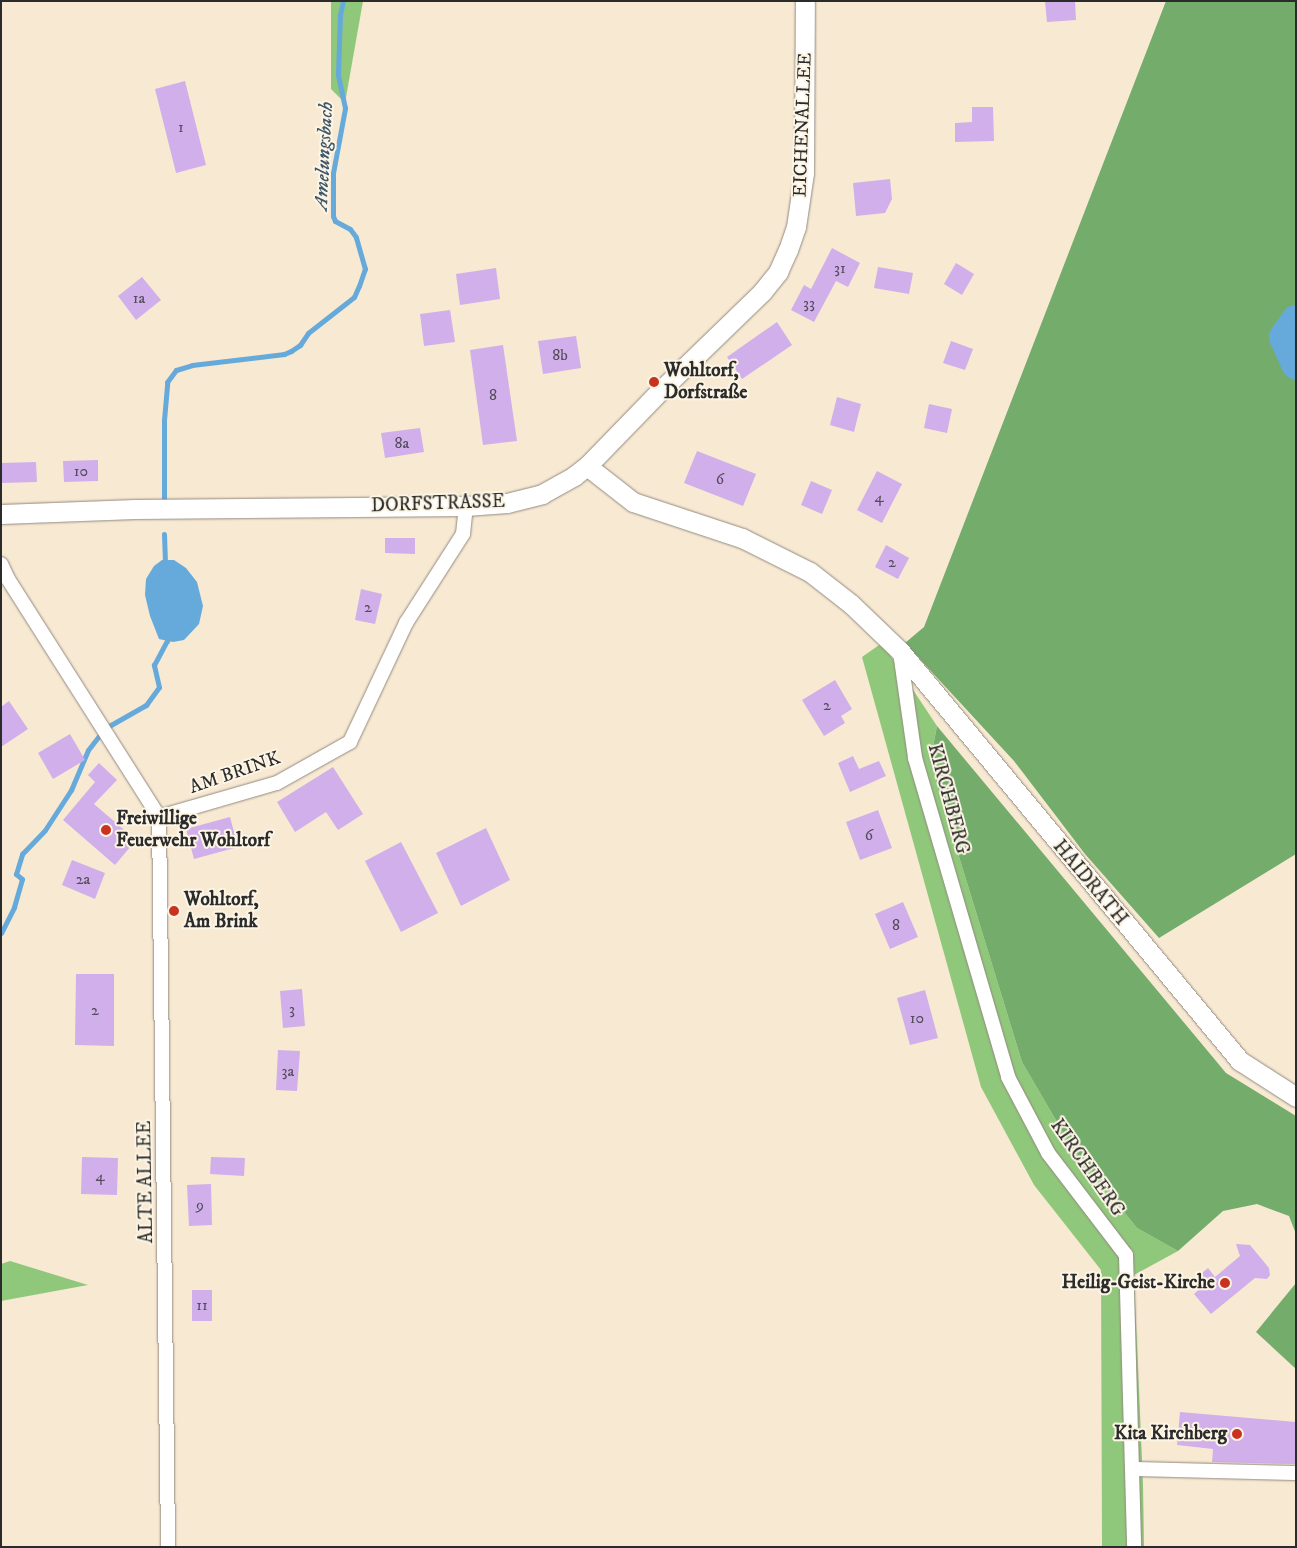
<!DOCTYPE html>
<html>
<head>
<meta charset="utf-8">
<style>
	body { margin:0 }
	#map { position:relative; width:1297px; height:1548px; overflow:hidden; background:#f8e9d3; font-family:"IM FELL DW Pica",serif }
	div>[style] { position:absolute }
	.green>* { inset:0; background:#90c87b }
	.forest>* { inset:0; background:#74ac6b }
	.water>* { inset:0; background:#66a9db }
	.stream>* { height:5px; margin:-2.5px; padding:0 2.5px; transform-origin:2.5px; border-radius:2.5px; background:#66a9db }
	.river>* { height:30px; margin:-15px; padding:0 15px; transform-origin:15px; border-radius:15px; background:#66a9db }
	.building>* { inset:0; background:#d1afea }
	.roads { filter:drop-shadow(0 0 1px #928a7f) drop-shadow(0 0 1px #928a7f) }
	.street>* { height:14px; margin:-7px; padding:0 7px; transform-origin:7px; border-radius:7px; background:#fff }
	.secondary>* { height:19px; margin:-9.5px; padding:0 9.5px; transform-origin:9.5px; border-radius:9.5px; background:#fff }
	.dots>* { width:14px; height:14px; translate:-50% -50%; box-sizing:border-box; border:2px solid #fcf5e5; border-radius:50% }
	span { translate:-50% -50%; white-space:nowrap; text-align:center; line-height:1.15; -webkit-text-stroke:4px #fcf5e5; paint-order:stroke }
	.number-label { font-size:16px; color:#544c5b }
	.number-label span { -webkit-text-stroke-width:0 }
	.street-label { font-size:19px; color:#2b2b2b }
	.poi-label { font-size:19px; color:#2b2b2b; font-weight:700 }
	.left { translate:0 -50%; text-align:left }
	.right { translate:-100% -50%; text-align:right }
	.water-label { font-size:20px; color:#405769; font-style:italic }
	.frame { position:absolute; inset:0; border:2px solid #2b2b2b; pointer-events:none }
</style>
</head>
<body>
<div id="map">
	<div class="green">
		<i style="clip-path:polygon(331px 1px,363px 1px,345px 103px,331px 89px)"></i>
		<i style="clip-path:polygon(882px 643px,937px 726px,930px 762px,1022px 1062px,1071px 1146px,1137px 1228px,1178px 1251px,1134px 1275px,1143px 1483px,1144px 1547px,1102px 1547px,1101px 1270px,1034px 1185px,981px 1087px,862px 657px)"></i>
		<i style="clip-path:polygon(10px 1261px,88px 1285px,1px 1301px,1px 1264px)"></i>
	</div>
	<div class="forest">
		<i style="clip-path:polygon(1166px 1px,1296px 1px,1296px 854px,1159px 938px,1085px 854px,1014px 761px,905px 643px,924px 627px)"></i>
		<i style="clip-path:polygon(937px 726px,1226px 1073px,1296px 1116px,1296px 1234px,1289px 1216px,1257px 1204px,1223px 1211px,1178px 1251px,1137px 1228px,1071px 1146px,1022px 1062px,930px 762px)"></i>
		<i style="clip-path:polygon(1296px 1283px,1296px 1369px,1256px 1332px)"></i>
	</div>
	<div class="water">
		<i style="clip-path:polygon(162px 560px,174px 560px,186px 568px,197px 582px,203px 606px,199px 624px,184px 640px,173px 642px,159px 639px,150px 616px,145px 595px,146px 579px,154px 566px)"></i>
	</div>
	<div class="stream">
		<i style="left:164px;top:500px;width:80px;rotate:-90deg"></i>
		<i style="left:164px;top:420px;width:38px;rotate:-85deg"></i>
		<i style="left:167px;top:382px;width:15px;rotate:-53deg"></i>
		<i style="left:176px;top:370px;width:17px;rotate:-17deg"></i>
		<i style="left:192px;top:365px;width:93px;rotate:-6.8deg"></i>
		<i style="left:284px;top:354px;width:8px;rotate:-23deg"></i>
		<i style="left:291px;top:351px;width:11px;rotate:-34deg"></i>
		<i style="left:300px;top:345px;width:14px;rotate:-56deg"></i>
		<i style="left:308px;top:333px;width:58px;rotate:-38deg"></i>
		<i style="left:354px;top:297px;width:12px;rotate:-66deg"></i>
		<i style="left:359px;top:286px;width:18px;rotate:-71deg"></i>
		<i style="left:365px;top:269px;width:33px;rotate:-106deg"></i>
		<i style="left:356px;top:237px;width:10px;rotate:-127deg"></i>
		<i style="left:350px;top:229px;width:17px;rotate:-152deg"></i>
		<i style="left:335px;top:221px;width:5px;rotate:-112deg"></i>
		<i style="left:333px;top:216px;width:43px;rotate:-90deg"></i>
		<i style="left:333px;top:173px;width:66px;rotate:-79.5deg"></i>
		<i style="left:345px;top:108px;width:35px;rotate:-102deg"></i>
		<i style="left:338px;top:74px;width:59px;rotate:-88.1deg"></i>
		<i style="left:340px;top:15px;width:14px;rotate:-78deg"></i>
		<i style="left:164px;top:534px;width:31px;rotate:88deg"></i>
		<i style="left:109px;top:726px;width:43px;rotate:-29.6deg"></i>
		<i style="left:146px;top:705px;width:22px;rotate:-54deg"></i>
		<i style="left:159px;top:687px;width:23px;rotate:-103deg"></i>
		<i style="left:154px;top:665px;width:27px;rotate:-62deg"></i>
		<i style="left:167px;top:641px;width:5px;rotate:-90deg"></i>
		<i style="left:1px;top:933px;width:29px;rotate:-63deg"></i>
		<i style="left:14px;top:907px;width:29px;rotate:-74deg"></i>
		<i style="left:22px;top:879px;width:8px;rotate:-140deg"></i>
		<i style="left:16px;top:874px;width:21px;rotate:-73deg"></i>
		<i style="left:22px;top:854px;width:33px;rotate:-46deg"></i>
		<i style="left:45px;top:830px;width:48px;rotate:-57deg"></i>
		<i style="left:71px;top:790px;width:43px;rotate:-67deg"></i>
		<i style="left:88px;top:750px;width:18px;rotate:-52deg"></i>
	</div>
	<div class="river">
		<i style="left:1296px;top:320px;width:21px;rotate:125deg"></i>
		<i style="left:1284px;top:337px;width:30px;rotate:66deg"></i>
	</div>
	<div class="building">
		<i style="clip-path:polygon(1045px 1px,1075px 1px,1076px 20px,1047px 22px)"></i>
		<i style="clip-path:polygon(185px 81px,206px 165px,176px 173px,155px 89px)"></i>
		<i style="clip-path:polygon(972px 107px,993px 107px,994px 141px,955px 142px,955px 123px,972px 122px)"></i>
		<i style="clip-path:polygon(890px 179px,892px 199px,885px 213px,856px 216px,853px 183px)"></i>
		<i style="clip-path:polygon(832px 248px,860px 263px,848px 287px,836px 281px,814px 322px,791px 310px,804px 285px,811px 289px)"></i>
		<i style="clip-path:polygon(956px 263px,974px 274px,962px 295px,944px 284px)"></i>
		<i style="clip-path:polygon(878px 267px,913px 273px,909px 294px,874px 288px)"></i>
		<i style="clip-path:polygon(496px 268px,500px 299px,460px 305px,456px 274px)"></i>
		<i style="clip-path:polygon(142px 277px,161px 300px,136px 320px,118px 296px)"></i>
		<i style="clip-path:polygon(450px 310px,455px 342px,424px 346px,420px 314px)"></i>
		<i style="clip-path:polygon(777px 322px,792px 345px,742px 379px,727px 357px)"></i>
		<i style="clip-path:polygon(576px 336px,581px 368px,543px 374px,538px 341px)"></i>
		<i style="clip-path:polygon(951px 341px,973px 349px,965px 370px,943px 363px)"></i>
		<i style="clip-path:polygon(503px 345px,517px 441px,483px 445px,470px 350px)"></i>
		<i style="clip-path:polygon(837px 397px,861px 404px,854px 432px,830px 425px)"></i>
		<i style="clip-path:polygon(929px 404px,952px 409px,947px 433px,924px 428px)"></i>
		<i style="clip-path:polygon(420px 428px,424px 452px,385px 458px,381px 433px)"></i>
		<i style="clip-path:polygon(697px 451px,756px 474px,743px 506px,684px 483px)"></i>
		<i style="clip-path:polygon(98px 460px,98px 481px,64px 482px,63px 461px)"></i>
		<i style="clip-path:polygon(36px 462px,37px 482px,1px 483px,1px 463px)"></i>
		<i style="clip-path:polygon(877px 471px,902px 484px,882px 523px,857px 510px)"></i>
		<i style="clip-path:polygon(811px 481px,832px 490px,822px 514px,801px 505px)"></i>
		<i style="clip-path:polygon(385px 538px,415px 538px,415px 554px,385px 553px)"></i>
		<i style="clip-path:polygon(886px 545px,909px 558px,898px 579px,875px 567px)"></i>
		<i style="clip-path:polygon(361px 589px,382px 594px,375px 624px,355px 620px)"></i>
		<i style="clip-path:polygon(835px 680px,852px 709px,841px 716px,845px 723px,824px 736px,802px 700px)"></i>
		<i style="clip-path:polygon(9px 701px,28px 729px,1px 747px,1px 707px)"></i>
		<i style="clip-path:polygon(70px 734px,85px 760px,53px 779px,38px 753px)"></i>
		<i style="clip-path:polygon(853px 756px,859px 769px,879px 761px,886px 776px,850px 792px,838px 763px)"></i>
		<i style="clip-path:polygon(99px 763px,117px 780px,94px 804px,136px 840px,115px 865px,63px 820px,95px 782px,88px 775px)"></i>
		<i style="clip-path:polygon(333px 767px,363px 814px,338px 830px,326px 812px,295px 832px,277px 802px)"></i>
		<i style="clip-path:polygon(878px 810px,892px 848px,860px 860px,846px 822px)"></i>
		<i style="clip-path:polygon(230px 817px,238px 847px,194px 859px,186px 829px)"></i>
		<i style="clip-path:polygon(486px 828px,510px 880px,461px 906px,436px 853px)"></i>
		<i style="clip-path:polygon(401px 842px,438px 913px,401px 932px,365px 861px)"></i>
		<i style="clip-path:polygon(72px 860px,105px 873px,95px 899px,62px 885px)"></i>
		<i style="clip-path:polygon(903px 902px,918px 937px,890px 949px,875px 914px)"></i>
		<i style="clip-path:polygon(76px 974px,114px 974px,114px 1046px,75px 1045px)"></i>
		<i style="clip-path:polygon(302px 989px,305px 1026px,283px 1028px,280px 991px)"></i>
		<i style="clip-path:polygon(925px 990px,938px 1038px,910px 1045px,897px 998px)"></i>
		<i style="clip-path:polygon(278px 1050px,300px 1051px,297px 1091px,276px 1090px)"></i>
		<i style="clip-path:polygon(82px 1157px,118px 1158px,117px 1195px,81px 1194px)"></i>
		<i style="clip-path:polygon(211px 1157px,245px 1158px,244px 1176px,210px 1174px)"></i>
		<i style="clip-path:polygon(211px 1184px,212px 1225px,189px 1226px,187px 1185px)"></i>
		<i style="clip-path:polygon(1236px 1244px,1250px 1245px,1269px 1268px,1270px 1275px,1267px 1279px,1255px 1278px,1211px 1314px,1194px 1294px,1203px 1286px,1196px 1278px,1208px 1268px,1215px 1277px,1240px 1256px)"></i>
		<i style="clip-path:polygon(192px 1290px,212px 1290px,212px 1321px,192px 1321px)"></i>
		<i style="clip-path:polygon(1180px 1412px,1296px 1422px,1296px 1464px,1212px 1462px,1213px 1449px,1177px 1445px)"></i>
	</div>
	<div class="roads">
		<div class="street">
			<i style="left:1px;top:564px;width:17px;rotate:65deg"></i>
			<i style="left:8px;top:579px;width:282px;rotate:57.6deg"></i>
			<i style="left:900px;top:652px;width:107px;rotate:81.9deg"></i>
			<i style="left:915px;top:758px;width:332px;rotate:73.7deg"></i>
			<i style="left:1008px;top:1077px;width:86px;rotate:62.2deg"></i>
			<i style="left:1048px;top:1153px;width:128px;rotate:52.6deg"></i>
			<i style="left:1126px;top:1255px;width:292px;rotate:88.4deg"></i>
			<i style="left:159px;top:817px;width:730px;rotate:89.29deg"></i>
			<i style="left:159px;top:817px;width:123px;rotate:-16.1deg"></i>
			<i style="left:277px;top:783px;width:84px;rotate:-29.3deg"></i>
			<i style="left:350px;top:742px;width:132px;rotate:-64.8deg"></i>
			<i style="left:406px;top:623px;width:106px;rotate:-57.4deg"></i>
			<i style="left:463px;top:534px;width:28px;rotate:-84deg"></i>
			<i style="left:1133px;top:1469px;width:163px;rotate:1.4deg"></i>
		</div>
		<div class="secondary">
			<i style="left:587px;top:466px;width:58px;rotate:38deg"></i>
			<i style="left:633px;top:502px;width:115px;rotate:18.3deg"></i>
			<i style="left:742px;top:538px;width:76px;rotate:26.6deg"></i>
			<i style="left:810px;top:572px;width:52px;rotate:38deg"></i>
			<i style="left:851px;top:604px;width:68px;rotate:43.8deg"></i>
			<i style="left:900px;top:651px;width:533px;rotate:50.33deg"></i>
			<i style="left:1240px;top:1061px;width:67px;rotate:32.7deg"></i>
			<i style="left:1px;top:514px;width:134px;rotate:-2.1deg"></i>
			<i style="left:135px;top:509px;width:331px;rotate:-0.5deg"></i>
			<i style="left:466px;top:506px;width:41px;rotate:-4.2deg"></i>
			<i style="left:507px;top:503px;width:36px;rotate:-14deg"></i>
			<i style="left:542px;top:494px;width:37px;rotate:-29deg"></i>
			<i style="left:574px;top:476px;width:16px;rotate:-38deg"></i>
			<i style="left:587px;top:466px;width:107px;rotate:-45.8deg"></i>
			<i style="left:662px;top:389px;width:139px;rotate:-44.1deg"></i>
			<i style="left:762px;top:292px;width:26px;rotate:-51deg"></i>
			<i style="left:778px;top:272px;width:24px;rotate:-66deg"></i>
			<i style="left:788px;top:250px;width:24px;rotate:-71deg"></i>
			<i style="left:796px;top:227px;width:55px;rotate:-81.6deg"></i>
			<i style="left:804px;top:173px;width:172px;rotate:-89.7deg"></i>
		</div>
	</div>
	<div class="dots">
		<i style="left:654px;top:382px;background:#c8321e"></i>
		<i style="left:106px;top:830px;background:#c8321e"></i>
		<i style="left:174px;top:911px;background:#c8321e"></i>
		<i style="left:1225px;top:1283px;background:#c8321e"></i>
		<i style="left:1237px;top:1434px;background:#c8321e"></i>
	</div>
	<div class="number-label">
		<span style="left:181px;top:127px">1</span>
		<span style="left:840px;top:268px">31</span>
		<span style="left:139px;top:298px">1a</span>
		<span style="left:809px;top:303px">33</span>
		<span style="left:560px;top:355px">8b</span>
		<span style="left:493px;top:395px">8</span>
		<span style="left:402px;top:443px">8a</span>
		<span style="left:81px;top:471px">10</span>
		<span style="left:720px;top:479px">6</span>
		<span style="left:879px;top:497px">4</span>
		<span style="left:892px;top:562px">2</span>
		<span style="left:368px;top:607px">2</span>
		<span style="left:827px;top:705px">2</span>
		<span style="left:869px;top:835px">6</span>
		<span style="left:83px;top:879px">2a</span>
		<span style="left:896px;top:925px">8</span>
		<span style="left:292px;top:1009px">3</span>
		<span style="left:95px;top:1010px">2</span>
		<span style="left:917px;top:1018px">10</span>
		<span style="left:288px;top:1071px">3a</span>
		<span style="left:100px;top:1176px">4</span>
		<span style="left:200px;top:1205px">9</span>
		<span style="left:202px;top:1305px">11</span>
	</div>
	<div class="street-label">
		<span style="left:803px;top:125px;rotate:-88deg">EICHENALLEE</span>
		<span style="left:438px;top:504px;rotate:-2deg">DORFSTRASSE</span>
		<span style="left:235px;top:773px;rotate:-19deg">AM BRINK</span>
		<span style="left:948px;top:799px;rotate:75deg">KIRCHBERG</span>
		<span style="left:1090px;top:883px;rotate:50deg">HAIDRATH</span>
		<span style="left:1087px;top:1168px;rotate:55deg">KIRCHBERG</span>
		<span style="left:146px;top:1182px;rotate:-91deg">ALTE ALLEE</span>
	</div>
	<div class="poi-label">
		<span class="left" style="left:664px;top:382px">Wohltorf,<br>Dorfstraße</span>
		<span class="left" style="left:116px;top:830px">Freiwillige<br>Feuerwehr Wohltorf</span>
		<span class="left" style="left:184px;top:911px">Wohltorf,<br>Am Brink</span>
		<span class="right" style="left:1215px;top:1283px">Heilig-Geist-Kirche</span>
		<span class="right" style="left:1227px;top:1434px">Kita Kirchberg</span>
	</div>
	<div class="water-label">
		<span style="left:324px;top:156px;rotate:-87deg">Amelungsbach</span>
	</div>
	<div class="frame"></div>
</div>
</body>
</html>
